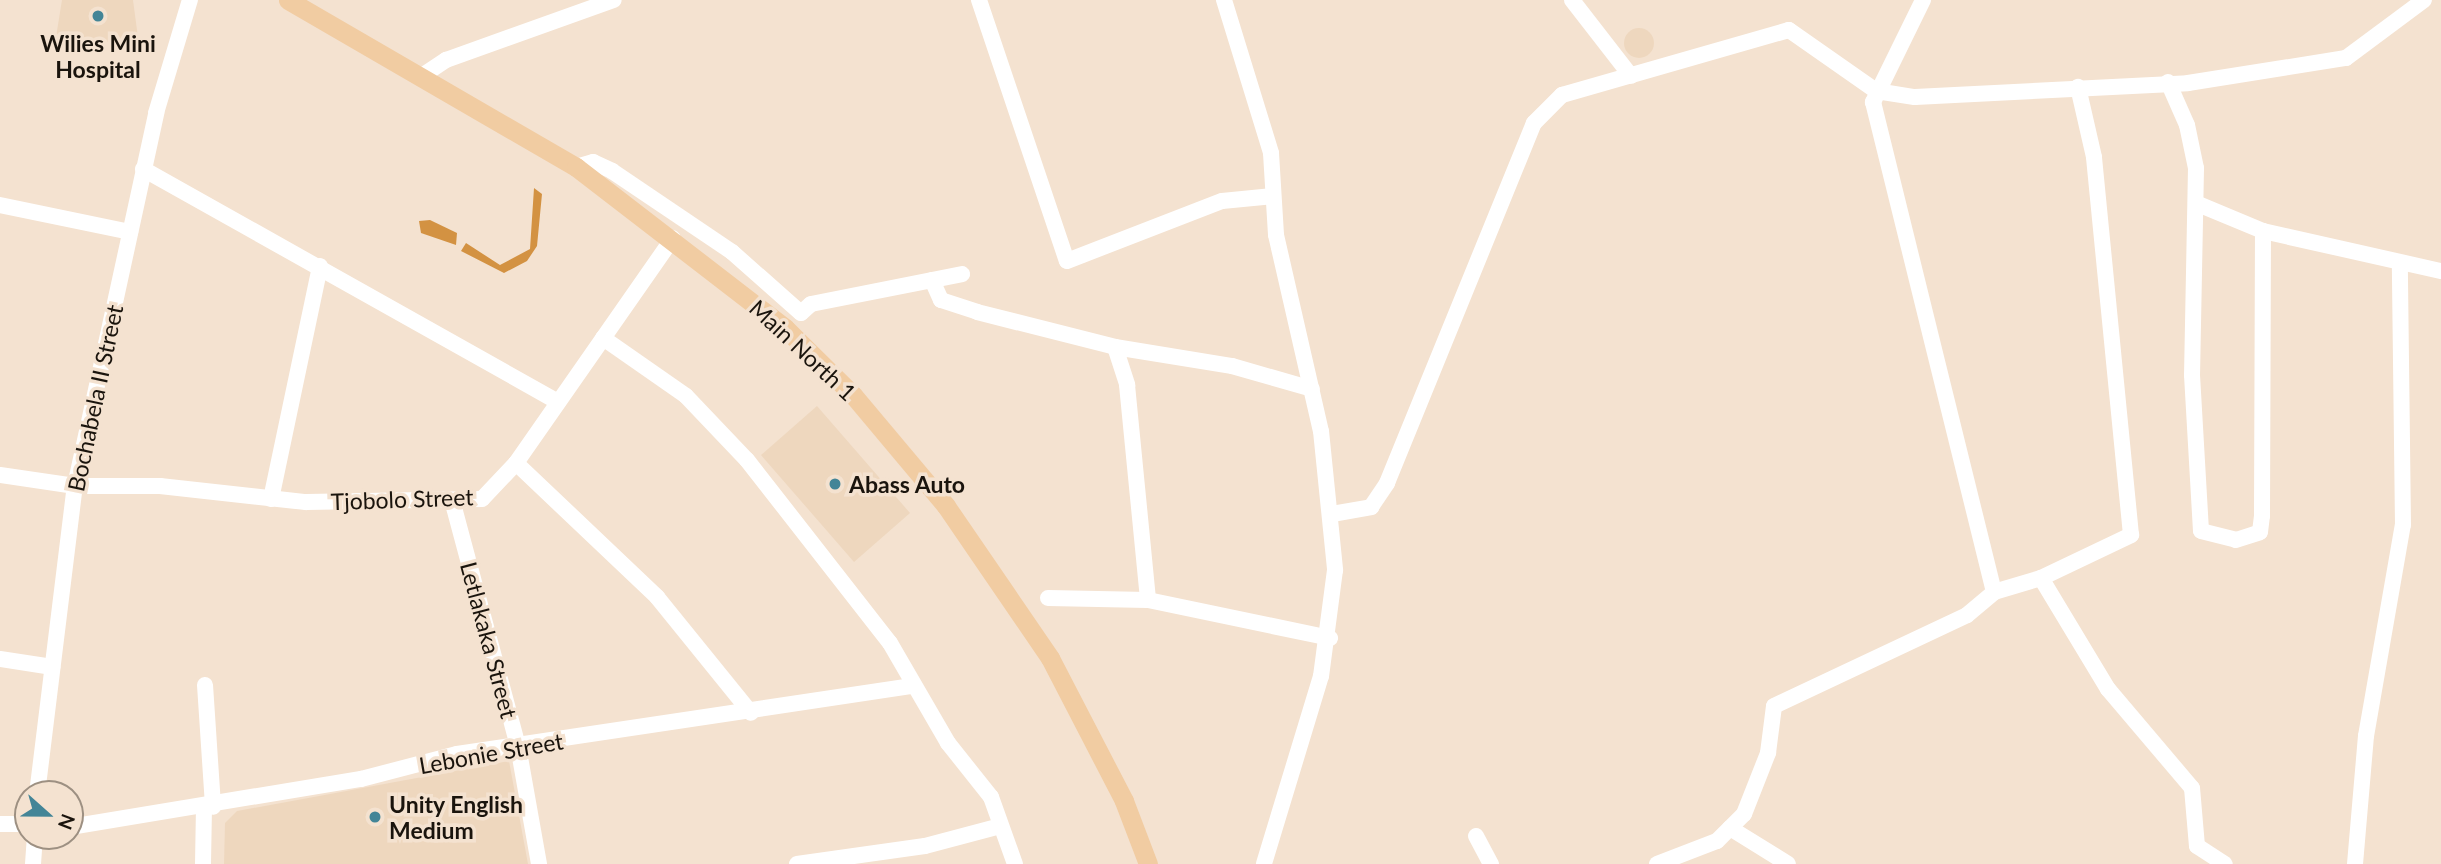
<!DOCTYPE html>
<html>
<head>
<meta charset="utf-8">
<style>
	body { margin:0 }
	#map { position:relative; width:2441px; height:864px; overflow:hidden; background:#f4e2d0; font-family:Lato,sans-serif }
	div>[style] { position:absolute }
	.built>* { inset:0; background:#eed7be }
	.round { border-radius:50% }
	.forest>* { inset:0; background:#d39242 }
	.minor>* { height:16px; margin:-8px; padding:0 8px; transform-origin:8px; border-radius:8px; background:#fff }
	.major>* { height:19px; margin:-9.5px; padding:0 9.5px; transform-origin:9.5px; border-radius:9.5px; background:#f1cca2 }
	.dots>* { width:19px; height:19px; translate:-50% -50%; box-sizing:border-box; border:4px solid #f4e2d0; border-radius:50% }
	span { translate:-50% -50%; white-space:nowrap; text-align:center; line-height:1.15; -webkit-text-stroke:7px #f4e2d0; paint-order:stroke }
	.poi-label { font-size:23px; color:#1a140d; font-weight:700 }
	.left { translate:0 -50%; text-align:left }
	.street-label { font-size:23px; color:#1a140d }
	.north { position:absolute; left:14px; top:780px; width:70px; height:70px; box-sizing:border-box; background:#f4e2d0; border:2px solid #9d9082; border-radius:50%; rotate:111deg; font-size:19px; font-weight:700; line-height:28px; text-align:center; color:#1a140d }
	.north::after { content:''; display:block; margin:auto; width:24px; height:32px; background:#438597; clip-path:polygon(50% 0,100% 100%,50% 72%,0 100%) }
</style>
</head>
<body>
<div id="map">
	<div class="built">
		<i style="clip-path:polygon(62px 0,133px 0,139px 45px,56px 37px)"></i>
		<i class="round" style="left:1624px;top:28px;width:30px;height:30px"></i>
		<i style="clip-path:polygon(817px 406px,910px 513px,854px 562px,761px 455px)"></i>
		<i style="clip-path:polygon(509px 761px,528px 864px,224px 864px,225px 823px,237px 811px)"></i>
	</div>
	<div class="forest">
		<i style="clip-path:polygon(534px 188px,542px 194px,537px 246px,527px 261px,504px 273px,461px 251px,466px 243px,500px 265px,530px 249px)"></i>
		<i style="clip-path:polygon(430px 220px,457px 233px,456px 245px,421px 233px,419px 221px)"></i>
	</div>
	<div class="minor">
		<i style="left:979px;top:0;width:275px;rotate:71.4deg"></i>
		<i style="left:1067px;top:261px;width:166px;rotate:-21.2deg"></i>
		<i style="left:1222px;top:201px;width:51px;rotate:-5.6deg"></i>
		<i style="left:1224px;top:0;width:160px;rotate:72.9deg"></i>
		<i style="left:1271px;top:153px;width:82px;rotate:86.5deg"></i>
		<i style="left:1276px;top:235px;width:201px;rotate:77.1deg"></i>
		<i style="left:1321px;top:431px;width:140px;rotate:84.2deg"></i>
		<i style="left:1335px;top:570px;width:107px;rotate:97.5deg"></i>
		<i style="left:1321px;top:676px;width:196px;rotate:106.9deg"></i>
		<i style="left:1572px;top:0;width:96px;rotate:52.2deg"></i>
		<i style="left:1923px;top:0;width:114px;rotate:116.1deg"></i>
		<i style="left:1873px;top:102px;width:505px;rotate:76.13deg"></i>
		<i style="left:422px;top:76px;width:29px;rotate:-34deg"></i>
		<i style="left:446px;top:60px;width:178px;rotate:-19.7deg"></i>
		<i style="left:2168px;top:82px;width:47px;rotate:66.2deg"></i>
		<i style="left:2187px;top:125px;width:44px;rotate:78.2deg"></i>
		<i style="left:2196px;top:168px;width:207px;rotate:91.1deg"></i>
		<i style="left:2192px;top:375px;width:156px;rotate:86.7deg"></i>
		<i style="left:2201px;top:531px;width:36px;rotate:14deg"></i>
		<i style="left:2236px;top:540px;width:25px;rotate:-18deg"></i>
		<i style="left:2260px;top:532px;width:16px;rotate:-83deg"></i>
		<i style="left:2262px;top:516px;width:285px;rotate:-89.8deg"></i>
		<i style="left:576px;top:167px;width:18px;rotate:-16deg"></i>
		<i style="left:593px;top:162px;width:21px;rotate:25deg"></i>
		<i style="left:612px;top:171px;width:145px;rotate:34deg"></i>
		<i style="left:732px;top:252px;width:92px;rotate:41.5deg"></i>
		<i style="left:801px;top:313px;width:13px;rotate:-42deg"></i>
		<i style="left:811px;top:304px;width:154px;rotate:-11.2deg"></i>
		<i style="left:143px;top:169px;width:476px;rotate:29.3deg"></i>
		<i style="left:2198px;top:204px;width:70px;rotate:22.6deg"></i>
		<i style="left:2263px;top:231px;width:182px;rotate:12.7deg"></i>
		<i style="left:0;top:205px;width:133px;rotate:11.7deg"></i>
		<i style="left:932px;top:280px;width:22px;rotate:66deg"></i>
		<i style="left:941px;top:300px;width:38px;rotate:18deg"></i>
		<i style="left:977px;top:312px;width:142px;rotate:14.2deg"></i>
		<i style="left:1115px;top:347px;width:119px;rotate:9.2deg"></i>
		<i style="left:1232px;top:366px;width:83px;rotate:16deg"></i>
		<i style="left:603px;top:338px;width:101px;rotate:34.9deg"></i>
		<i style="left:686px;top:396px;width:88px;rotate:46.4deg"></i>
		<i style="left:747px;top:460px;width:232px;rotate:52deg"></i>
		<i style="left:890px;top:643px;width:116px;rotate:59.9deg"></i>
		<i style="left:948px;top:743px;width:69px;rotate:51.5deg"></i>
		<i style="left:991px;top:797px;width:71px;rotate:70.3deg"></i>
		<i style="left:1115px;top:347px;width:40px;rotate:72deg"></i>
		<i style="left:1127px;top:385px;width:216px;rotate:84.4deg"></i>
		<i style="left:516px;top:463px;width:195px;rotate:43.5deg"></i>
		<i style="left:657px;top:597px;width:149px;rotate:51deg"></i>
		<i style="left:0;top:475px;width:76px;rotate:8.3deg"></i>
		<i style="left:75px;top:486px;width:85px"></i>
		<i style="left:160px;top:486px;width:147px;rotate:6.3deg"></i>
		<i style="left:306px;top:502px;width:176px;rotate:-1deg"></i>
		<i style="left:482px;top:499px;width:50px;rotate:-46.6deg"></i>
		<i style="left:516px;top:463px;width:274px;rotate:-55.1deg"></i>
		<i style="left:271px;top:499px;width:238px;rotate:-78.1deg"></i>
		<i style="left:452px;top:500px;width:255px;rotate:75deg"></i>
		<i style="left:518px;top:746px;width:120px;rotate:79.9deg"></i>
		<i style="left:1332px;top:514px;width:40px;rotate:-10deg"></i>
		<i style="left:1371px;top:507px;width:29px;rotate:-56deg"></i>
		<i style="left:1387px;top:483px;width:389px;rotate:-67.8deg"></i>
		<i style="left:1534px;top:123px;width:40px;rotate:-45deg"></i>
		<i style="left:1562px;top:95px;width:236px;rotate:-16deg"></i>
		<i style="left:1789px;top:30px;width:106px;rotate:35deg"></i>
		<i style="left:1876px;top:91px;width:39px;rotate:9deg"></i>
		<i style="left:1915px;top:97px;width:273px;rotate:-2.9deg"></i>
		<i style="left:2188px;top:83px;width:160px;rotate:-9deg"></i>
		<i style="left:2346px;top:58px;width:97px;rotate:-36.6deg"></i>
		<i style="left:2041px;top:578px;width:130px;rotate:58.9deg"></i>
		<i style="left:2108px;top:689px;width:130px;rotate:49.7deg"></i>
		<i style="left:2192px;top:788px;width:58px;rotate:85.1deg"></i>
		<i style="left:2197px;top:846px;width:33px;rotate:33deg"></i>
		<i style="left:1048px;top:598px;width:100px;rotate:1.1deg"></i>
		<i style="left:1148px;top:600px;width:186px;rotate:11.8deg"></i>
		<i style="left:0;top:659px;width:53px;rotate:8.7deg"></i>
		<i style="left:205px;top:685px;width:122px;rotate:86.2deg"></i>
		<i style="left:37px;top:794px;width:310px;rotate:-83deg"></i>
		<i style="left:75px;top:486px;width:382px;rotate:-77.7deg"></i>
		<i style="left:156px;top:113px;width:118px;rotate:-73.3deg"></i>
		<i style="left:0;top:824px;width:28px"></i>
		<i style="left:70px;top:827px;width:295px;rotate:-9.4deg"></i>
		<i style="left:361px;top:779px;width:99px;rotate:-14.6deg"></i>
		<i style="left:457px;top:754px;width:462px;rotate:-8.5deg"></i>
		<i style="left:1730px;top:828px;width:68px;rotate:31.8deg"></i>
		<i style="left:1476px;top:836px;width:32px;rotate:62deg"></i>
		<i style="left:33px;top:864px;width:28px;rotate:-86deg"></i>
		<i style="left:203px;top:864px;width:56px;rotate:-89deg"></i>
		<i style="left:797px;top:864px;width:129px;rotate:-8deg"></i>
		<i style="left:925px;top:846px;width:78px;rotate:-14.9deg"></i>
		<i style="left:1657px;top:864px;width:64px;rotate:-21deg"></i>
		<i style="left:1717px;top:841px;width:38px;rotate:-45deg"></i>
		<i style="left:1744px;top:814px;width:66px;rotate:-68.5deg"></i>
		<i style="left:1768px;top:753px;width:47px;rotate:-82.7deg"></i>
		<i style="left:1774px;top:706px;width:213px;rotate:-25.2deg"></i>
		<i style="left:1967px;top:615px;width:35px;rotate:-40deg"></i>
		<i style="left:1994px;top:592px;width:49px;rotate:-16.6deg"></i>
		<i style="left:2041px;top:578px;width:100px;rotate:-25.5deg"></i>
		<i style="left:2131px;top:535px;width:380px;rotate:-95.6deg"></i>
		<i style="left:2094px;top:157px;width:72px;rotate:-102.9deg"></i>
		<i style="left:2355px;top:864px;width:128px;rotate:-85.1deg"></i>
		<i style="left:2366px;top:736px;width:214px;rotate:-80.1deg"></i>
		<i style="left:2403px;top:525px;width:259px;rotate:-90.7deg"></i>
	</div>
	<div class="major">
		<i style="left:288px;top:0;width:333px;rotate:30.1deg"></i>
		<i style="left:576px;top:167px;width:264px;rotate:37.6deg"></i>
		<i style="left:785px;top:328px;width:95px;rotate:44.6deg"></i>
		<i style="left:853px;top:395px;width:145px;rotate:50deg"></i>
		<i style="left:946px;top:506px;width:184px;rotate:55.6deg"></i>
		<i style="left:1050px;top:658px;width:161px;rotate:62.6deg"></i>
		<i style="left:1124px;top:801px;width:67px;rotate:69.1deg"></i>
	</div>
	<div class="dots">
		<i style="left:98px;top:16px;background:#438597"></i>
		<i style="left:835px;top:484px;background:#438597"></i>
		<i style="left:375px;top:817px;background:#438597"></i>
	</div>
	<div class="poi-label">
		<span style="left:98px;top:56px">Wilies Mini<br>Hospital</span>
		<span class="left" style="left:849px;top:484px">Abass Auto</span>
		<span class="left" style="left:389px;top:817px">Unity English<br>Medium</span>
	</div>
	<div class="street-label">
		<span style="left:803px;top:350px;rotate:43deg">Main North 1</span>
		<span style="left:95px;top:398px;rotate:-78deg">Bochabela II Street</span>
		<span style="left:402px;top:499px;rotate:-2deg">Tjobolo Street</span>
		<span style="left:489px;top:640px;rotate:75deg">Letlakaka Street</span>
		<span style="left:491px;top:753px;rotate:-10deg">Lebonie Street</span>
	</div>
	<div class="north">N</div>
</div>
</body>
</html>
